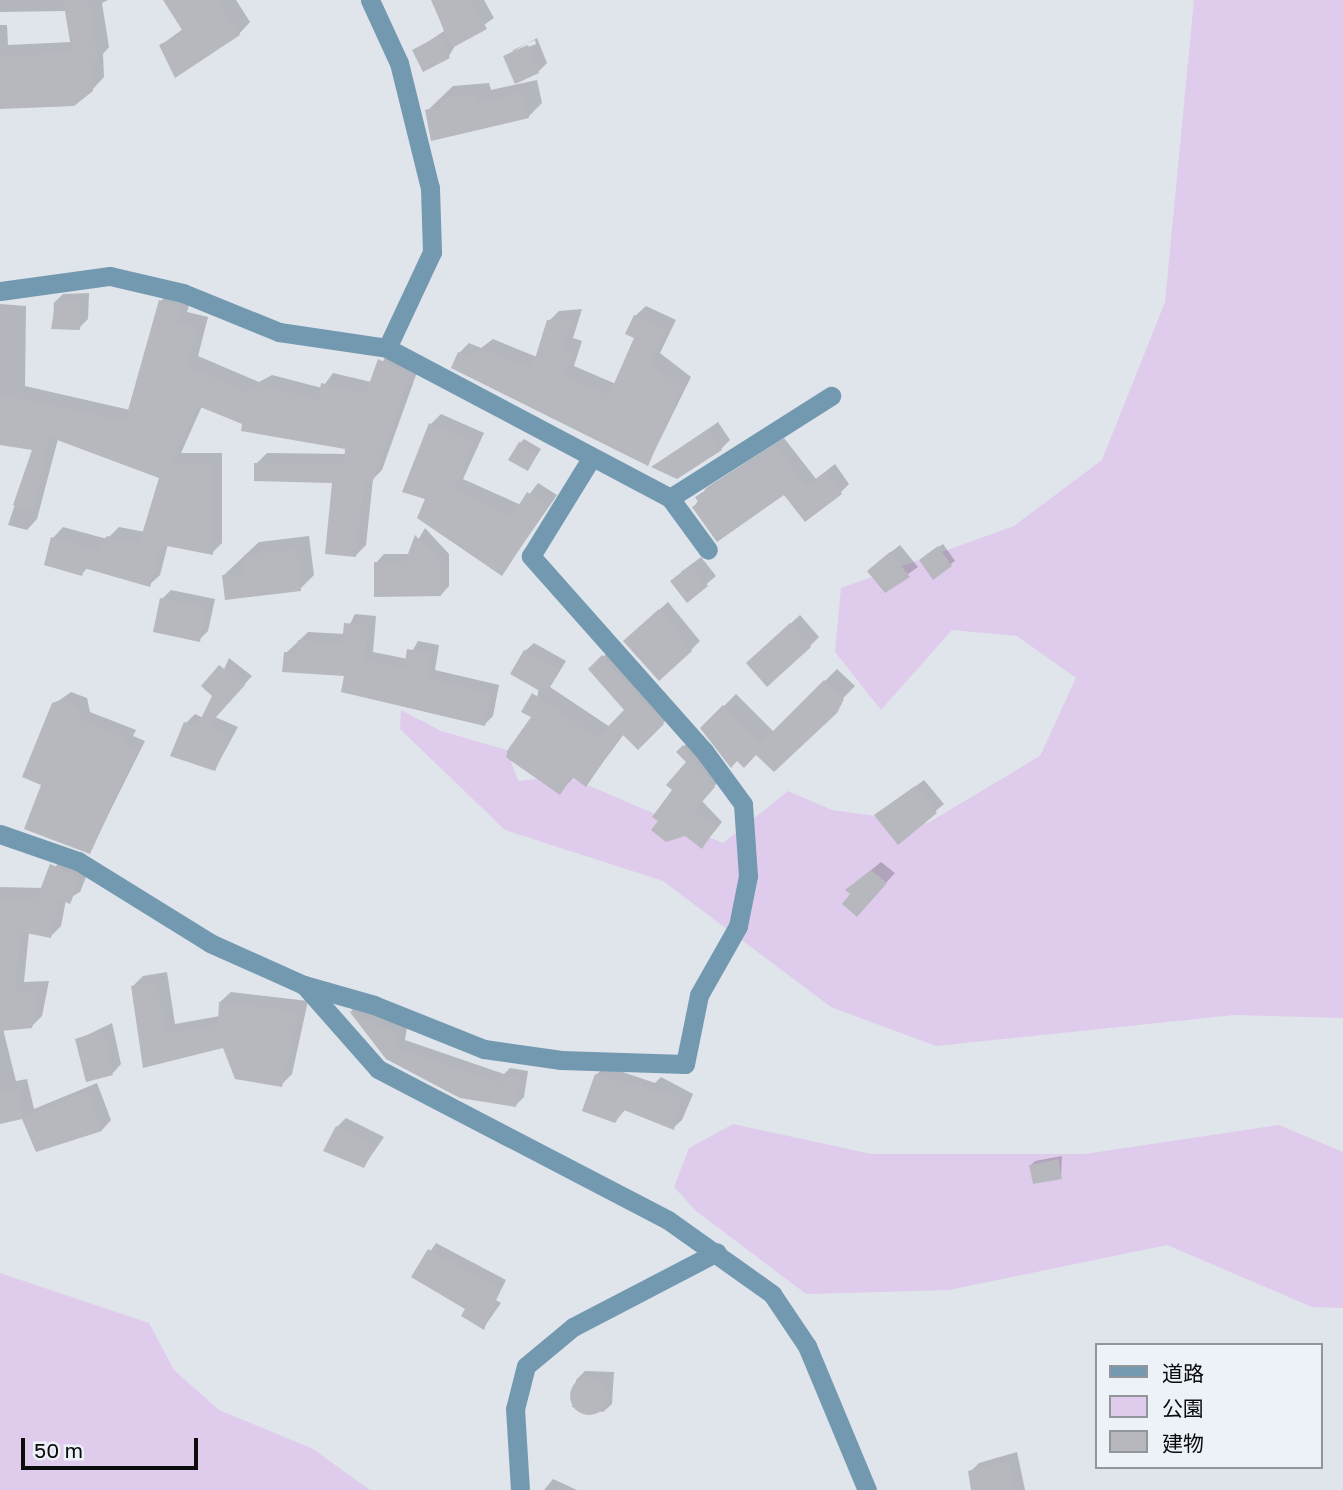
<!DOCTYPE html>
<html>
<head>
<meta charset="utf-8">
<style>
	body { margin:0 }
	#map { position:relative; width:1343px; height:1490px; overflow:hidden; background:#e0e4eb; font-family:"Golos Text","Noto Sans JP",sans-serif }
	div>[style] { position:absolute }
	.green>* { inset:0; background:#dfccec }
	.shadow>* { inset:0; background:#0003 }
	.building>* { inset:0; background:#b7b7be }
	.round { border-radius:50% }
	.minor>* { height:19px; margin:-9.5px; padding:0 9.5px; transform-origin:9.5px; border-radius:9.5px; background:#7399b1 }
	span { translate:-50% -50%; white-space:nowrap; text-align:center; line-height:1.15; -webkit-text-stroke:6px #edf1f8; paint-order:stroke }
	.legend { position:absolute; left:1095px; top:1343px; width:228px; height:126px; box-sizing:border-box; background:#edf1f8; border:2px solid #92959a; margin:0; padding:9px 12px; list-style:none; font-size:21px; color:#0a0c0e }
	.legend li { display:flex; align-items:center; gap:14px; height:35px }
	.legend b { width:35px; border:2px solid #92959a }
	.scale { position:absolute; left:21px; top:1438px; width:177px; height:32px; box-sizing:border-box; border:4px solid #0a0c0e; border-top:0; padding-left:9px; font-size:21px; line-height:24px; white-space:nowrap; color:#0a0c0e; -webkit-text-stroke:5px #edf1f8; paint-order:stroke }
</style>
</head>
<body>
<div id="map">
	<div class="green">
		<i style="clip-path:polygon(1194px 0,1343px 0,1343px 1018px,1234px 1015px,936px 1046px,831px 1007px,663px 881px,505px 830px,400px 729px,401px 710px,441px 731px,507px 750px,518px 781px,566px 776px,723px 843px,788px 791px,832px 810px,928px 823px,1040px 756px,1076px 678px,1017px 636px,952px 630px,881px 710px,835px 652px,841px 588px,1014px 526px,1102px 460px,1165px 302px)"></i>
		<i style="clip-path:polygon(733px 1124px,871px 1154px,1085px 1154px,1279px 1125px,1343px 1152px,1343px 1308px,1312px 1307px,1167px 1245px,949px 1290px,806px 1294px,696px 1211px,674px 1187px,689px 1148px)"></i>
		<i style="clip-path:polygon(0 1273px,149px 1323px,174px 1370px,219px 1410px,313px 1449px,370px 1490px,0 1490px)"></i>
	</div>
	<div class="shadow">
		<i style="clip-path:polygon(0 0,108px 0,102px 3px,109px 47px,103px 54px,104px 77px,92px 90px,0 104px,0 25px,7px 25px,8px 45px,72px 42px,66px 11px,0 12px)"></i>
		<i style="clip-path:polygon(165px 0,236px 0,250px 22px,239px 34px,161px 45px,183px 29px)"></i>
		<i style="clip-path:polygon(433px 0,484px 0,494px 18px,456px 44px,449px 56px,414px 51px,444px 31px)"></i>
		<i style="clip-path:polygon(evenodd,537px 38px,547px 63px,538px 72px,505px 56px,537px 38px,535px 40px,536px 44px,513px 53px,513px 50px,535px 40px)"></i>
		<i style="clip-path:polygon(537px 80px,542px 103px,528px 117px,427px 111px,453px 86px,489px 83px,491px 90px)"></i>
		<i style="clip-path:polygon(171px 290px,192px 296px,187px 312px,208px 317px,198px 356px,259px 382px,272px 375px,322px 388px,333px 373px,371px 382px,390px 349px,420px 364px,382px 470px,373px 479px,366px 545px,356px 555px,334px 482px,256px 464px,267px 453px,347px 454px,347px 448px,244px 423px,202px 406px,181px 453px,222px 453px,222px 543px,212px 553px,168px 544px,160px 575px,149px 585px,88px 567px,82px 574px,53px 538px,63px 527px,107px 539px,119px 527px,145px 532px,161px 477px,58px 439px,37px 519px,27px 530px,8px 525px,34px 449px,0 443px,0 304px,26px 306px,25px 386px,130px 410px,161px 301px)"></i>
		<i style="clip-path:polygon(89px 293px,88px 319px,79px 328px,53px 327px,54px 303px,63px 294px)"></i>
		<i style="clip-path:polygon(646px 306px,676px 320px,660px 353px,691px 377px,648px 464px,459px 353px,469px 343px,481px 348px,493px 339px,537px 357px,549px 321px,559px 311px,582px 309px,573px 338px,582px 341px,574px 366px,616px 384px,636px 337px,635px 316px)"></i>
		<i style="clip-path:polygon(441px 414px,484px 433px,463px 479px,521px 505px,538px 483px,557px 495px,502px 574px,428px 498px,431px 424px)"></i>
		<i style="clip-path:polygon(718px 422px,730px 440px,721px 449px,654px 467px)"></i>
		<i style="clip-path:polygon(784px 438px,816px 479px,835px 464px,849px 484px,840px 493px,785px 493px,694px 507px,706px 488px)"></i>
		<i style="clip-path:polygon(524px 439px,541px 449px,528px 469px,520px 443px)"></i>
		<i style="clip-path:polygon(425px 528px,449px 554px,449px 586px,441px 595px,376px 563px,384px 554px,410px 554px)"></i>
		<i style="clip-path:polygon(309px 536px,314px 575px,300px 589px,224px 575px,259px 542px)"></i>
		<i style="clip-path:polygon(943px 544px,955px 561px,933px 577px,925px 556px)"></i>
		<i style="clip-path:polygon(900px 545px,918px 567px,886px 590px,878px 562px)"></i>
		<i style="clip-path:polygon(701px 557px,716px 576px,688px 600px,681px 572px)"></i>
		<i style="clip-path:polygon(171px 590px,215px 599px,208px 631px,199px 640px,162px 599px)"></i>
		<i style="clip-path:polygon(668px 602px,700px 641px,691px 650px,634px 633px)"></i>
		<i style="clip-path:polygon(355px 614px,376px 616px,373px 652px,408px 659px,418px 641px,439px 645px,435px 670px,499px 685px,493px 716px,484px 725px,343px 691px,346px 675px,286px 653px,308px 632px,345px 634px)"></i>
		<i style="clip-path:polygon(800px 615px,819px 637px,810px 646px,757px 654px)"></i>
		<i style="clip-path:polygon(534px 643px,566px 661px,550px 687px,610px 727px,626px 711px,591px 669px,615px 645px,674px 712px,638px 748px,624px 734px,586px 785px,574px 777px,560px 792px,506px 756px,533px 717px,539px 688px,525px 651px)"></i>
		<i style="clip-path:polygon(229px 658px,252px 676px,215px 717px,238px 727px,215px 769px,186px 723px,195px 714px,203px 718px)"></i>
		<i style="clip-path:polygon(837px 669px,855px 686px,774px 769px,757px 752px,702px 728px,736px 694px,774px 732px)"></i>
		<i style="clip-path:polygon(71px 692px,87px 698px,90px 712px,136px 730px,133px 736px,145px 741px,91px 849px,43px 784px,54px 704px)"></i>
		<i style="clip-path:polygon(692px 738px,722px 777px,702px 801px,722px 822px,702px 847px,675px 790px,688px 761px,678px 752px)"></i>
		<i style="clip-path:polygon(924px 780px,944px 804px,899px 842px,876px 816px)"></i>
		<i style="clip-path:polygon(62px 856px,90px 867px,80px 892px,66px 900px,61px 926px,51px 936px,29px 932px,24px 982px,49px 981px,42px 1016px,32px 1026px,3px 1029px,16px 1081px,27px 1079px,34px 1109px,97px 1083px,111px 1120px,102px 1130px,37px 1150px,23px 1117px,0 1122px,0 887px,43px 888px)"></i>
		<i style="clip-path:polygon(881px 862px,895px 873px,866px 905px,852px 894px,856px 882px)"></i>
		<i style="clip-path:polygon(167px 972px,175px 1024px,220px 1016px,220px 1002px,231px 992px,308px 1001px,292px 1074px,281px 1085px,224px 1046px,144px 1065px,133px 986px,143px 976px)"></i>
		<i style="clip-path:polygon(358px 1004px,407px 1027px,405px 1040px,504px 1074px,510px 1068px,528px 1071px,524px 1097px,516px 1105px,387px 1058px,351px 1011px)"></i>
		<i style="clip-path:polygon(112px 1023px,121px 1064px,113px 1073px,77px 1040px)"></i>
		<i style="clip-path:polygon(605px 1066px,655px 1083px,661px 1077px,693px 1094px,682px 1120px,673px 1128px,626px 1109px,615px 1121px,596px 1075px)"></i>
		<i style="clip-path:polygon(346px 1118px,384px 1137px,364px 1166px,337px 1127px)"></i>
		<i style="clip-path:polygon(1062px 1156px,1061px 1177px,1031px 1165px,1035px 1161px)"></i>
		<i style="clip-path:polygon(436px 1243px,506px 1280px,496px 1300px,501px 1303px,484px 1327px,468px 1308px,414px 1276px)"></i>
		<i style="clip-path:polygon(585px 1371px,614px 1372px,612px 1404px,603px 1412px,572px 1407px,576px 1380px)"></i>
		<i style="clip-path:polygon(1017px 1452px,1025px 1490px,973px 1490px,970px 1472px,979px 1463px)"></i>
		<i style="clip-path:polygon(553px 1479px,577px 1490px,544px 1490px)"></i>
	</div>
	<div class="building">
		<i style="clip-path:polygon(63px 0,88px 0,98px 61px,91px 62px,93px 91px,74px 106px,0 109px,0 56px,72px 53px)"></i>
		<i style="clip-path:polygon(163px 0,216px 0,240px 35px,175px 78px,159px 45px,184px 33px)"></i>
		<i style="clip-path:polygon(431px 0,471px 0,487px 29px,452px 48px)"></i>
		<i style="clip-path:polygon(439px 36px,450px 58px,423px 72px,412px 50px)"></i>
		<i style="clip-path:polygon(528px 45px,539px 73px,515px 84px,503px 56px)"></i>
		<i style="clip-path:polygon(523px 92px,529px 118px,431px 141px,425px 110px,441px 106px,438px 100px,460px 94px,476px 96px,478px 103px)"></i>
		<i style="clip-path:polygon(56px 300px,81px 301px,80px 330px,51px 329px)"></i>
		<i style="clip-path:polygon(159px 300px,182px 306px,178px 323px,198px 327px,188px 367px,247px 392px,260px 384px,318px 400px,321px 383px,366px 393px,378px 359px,411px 374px,372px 483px,364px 480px,356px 557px,325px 554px,332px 483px,254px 481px,254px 463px,344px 464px,345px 449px,241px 431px,242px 424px,198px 406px,172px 463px,212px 463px,213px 555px,162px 545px,150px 587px,84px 568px,82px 576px,44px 565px,51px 537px,96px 550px,107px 536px,139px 544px,159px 478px,49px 437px,34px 512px,13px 505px,32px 450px,0 445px,0 394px,125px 421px)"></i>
		<i style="clip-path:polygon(634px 315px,667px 331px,651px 364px,682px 387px,648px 466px,451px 368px,458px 352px,469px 357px,482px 348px,532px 368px,547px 320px,573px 318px,564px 348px,573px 351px,565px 376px,609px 395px,634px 338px,625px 334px)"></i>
		<i style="clip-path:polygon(429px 423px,475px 443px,454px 490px,512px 516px,527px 492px,548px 505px,502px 576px,417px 518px,425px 499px,402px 492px)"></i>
		<i style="clip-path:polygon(708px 429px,722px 450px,677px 479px,651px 467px)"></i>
		<i style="clip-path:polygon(519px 442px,538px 453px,528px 471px,508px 460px)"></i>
		<i style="clip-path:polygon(775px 446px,806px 486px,825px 472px,842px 494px,805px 522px,784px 495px,717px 542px,692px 507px,699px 503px,695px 497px)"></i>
		<i style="clip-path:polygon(415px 535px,441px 563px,441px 596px,374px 597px,374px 562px,405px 562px)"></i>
		<i style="clip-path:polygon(938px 546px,952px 566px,933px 580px,919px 560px)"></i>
		<i style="clip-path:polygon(296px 549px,301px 591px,225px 600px,222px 575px,243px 575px,244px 555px)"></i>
		<i style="clip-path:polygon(890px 552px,910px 577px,885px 593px,867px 571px)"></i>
		<i style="clip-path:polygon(691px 565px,708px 586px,687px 603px,670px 581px)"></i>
		<i style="clip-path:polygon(160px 598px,207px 608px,200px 642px,153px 632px)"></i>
		<i style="clip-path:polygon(659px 609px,692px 651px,659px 681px,623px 641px)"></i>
		<i style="clip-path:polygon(344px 623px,368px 625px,365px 660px,404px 668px,407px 649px,431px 653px,427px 678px,491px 694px,485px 726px,341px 692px,344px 676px,282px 672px,284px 652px,297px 653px,298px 640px,342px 643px)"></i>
		<i style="clip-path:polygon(790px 623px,811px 647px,767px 687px,746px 663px)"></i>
		<i style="clip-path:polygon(524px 650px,558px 670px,545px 694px,510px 674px)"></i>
		<i style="clip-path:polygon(602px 655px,664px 724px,638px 750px,622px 734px,586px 787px,572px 777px,560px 795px,507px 758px,507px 751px,531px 717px,521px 712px,532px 693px,597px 738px,624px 710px,588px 669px)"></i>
		<i style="clip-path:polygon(219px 665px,245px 685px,208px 726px,230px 736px,215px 771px,170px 756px,184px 722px,197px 727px,212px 696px,201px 686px)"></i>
		<i style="clip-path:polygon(824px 680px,844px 699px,837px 713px,774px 772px,756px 755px,744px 768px,737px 761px,731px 768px,700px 728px,723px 705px,761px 743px)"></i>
		<i style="clip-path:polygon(61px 700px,78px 707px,82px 720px,128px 739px,125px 745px,138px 750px,90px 854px,24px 829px,41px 785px,22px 777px,52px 703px)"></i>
		<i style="clip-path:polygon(683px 745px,715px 787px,694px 811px,716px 827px,702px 849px,685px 836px,666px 842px,651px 830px,658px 821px,652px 817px,672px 790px,666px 785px,686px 762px,676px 752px)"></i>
		<i style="clip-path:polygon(915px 786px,937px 813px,898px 845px,874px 815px)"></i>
		<i style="clip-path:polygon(50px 864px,81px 877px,70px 904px,59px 899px,51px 938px,21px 932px,15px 991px,40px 990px,32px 1028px,0 1031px,0 898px,37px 898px)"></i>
		<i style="clip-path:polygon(871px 870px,887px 883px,857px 917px,842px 904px,850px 894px,845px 890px)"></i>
		<i style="clip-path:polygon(157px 982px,165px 1034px,218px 1024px,219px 1002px,299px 1011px,282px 1087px,235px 1079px,223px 1048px,143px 1068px,131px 986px)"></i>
		<i style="clip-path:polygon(349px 1011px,400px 1035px,397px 1048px,499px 1083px,500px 1075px,521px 1079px,516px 1107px,460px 1098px,386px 1059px)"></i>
		<i style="clip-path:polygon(103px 1030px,113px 1075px,86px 1082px,75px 1039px)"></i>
		<i style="clip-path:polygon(595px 1074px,682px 1098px,674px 1130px,624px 1110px,615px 1123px,582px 1111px)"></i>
		<i style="clip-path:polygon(17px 1088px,24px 1117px,87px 1091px,102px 1131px,36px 1152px,22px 1119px,0 1124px,0 1092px)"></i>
		<i style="clip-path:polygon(336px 1126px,376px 1146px,364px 1168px,323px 1151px)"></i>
		<i style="clip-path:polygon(1058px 1159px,1062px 1179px,1033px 1184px,1029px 1165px)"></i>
		<i style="clip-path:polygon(428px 1249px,500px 1288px,484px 1330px,461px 1316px,465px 1309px,411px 1277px)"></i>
		<i class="round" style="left:570px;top:1377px;width:38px;height:38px"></i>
		<i style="clip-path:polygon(1009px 1460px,1013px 1490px,971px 1490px,968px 1471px)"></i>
	</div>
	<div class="minor">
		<i style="left:370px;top:0;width:69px;rotate:65.3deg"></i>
		<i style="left:399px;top:63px;width:129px;rotate:76.1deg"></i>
		<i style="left:430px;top:188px;width:64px;rotate:88.2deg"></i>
		<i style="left:432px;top:252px;width:106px;rotate:115.1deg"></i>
		<i style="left:0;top:291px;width:111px;rotate:-7.8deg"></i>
		<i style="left:110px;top:276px;width:75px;rotate:13.1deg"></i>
		<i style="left:183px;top:293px;width:104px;rotate:22.1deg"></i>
		<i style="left:279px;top:332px;width:109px;rotate:8.4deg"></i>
		<i style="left:387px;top:348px;width:320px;rotate:27.9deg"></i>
		<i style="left:670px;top:498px;width:64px;rotate:53.8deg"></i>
		<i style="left:670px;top:498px;width:191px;rotate:-32.4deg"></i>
		<i style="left:0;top:834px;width:83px;rotate:19.1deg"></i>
		<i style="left:78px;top:861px;width:155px;rotate:31.8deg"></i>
		<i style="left:210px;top:943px;width:103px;rotate:24.1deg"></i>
		<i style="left:304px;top:985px;width:73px;rotate:15.9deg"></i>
		<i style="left:374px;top:1005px;width:118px;rotate:21.8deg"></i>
		<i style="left:484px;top:1049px;width:78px;rotate:8.1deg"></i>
		<i style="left:561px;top:1060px;width:124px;rotate:1.8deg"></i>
		<i style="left:685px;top:1064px;width:70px;rotate:-78.5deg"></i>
		<i style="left:699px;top:995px;width:79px;rotate:-60.5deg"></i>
		<i style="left:738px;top:926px;width:51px;rotate:-78.7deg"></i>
		<i style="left:748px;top:876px;width:72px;rotate:-94deg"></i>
		<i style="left:743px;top:804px;width:66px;rotate:-126.3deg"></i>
		<i style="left:704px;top:751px;width:261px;rotate:-131.6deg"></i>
		<i style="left:531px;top:556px;width:116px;rotate:-58.4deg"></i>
		<i style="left:304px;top:985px;width:112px;rotate:48.6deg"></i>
		<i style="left:378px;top:1069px;width:327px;rotate:27.5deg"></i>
		<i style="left:668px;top:1220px;width:128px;rotate:35.4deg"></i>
		<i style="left:772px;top:1294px;width:63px;rotate:56.1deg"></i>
		<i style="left:807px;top:1346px;width:156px;rotate:67.4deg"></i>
		<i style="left:520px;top:1490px;width:81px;rotate:-93.5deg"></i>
		<i style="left:515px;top:1409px;width:44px;rotate:-75.7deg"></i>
		<i style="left:526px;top:1366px;width:61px;rotate:-39.7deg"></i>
		<i style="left:573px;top:1327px;width:162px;rotate:-27.5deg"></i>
	</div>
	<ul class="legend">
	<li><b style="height:9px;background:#7399b1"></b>道路</li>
	<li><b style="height:19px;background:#dfccec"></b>公園</li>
	<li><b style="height:19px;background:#b7b7be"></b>建物</li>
	</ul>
	<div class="scale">50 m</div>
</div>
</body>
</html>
